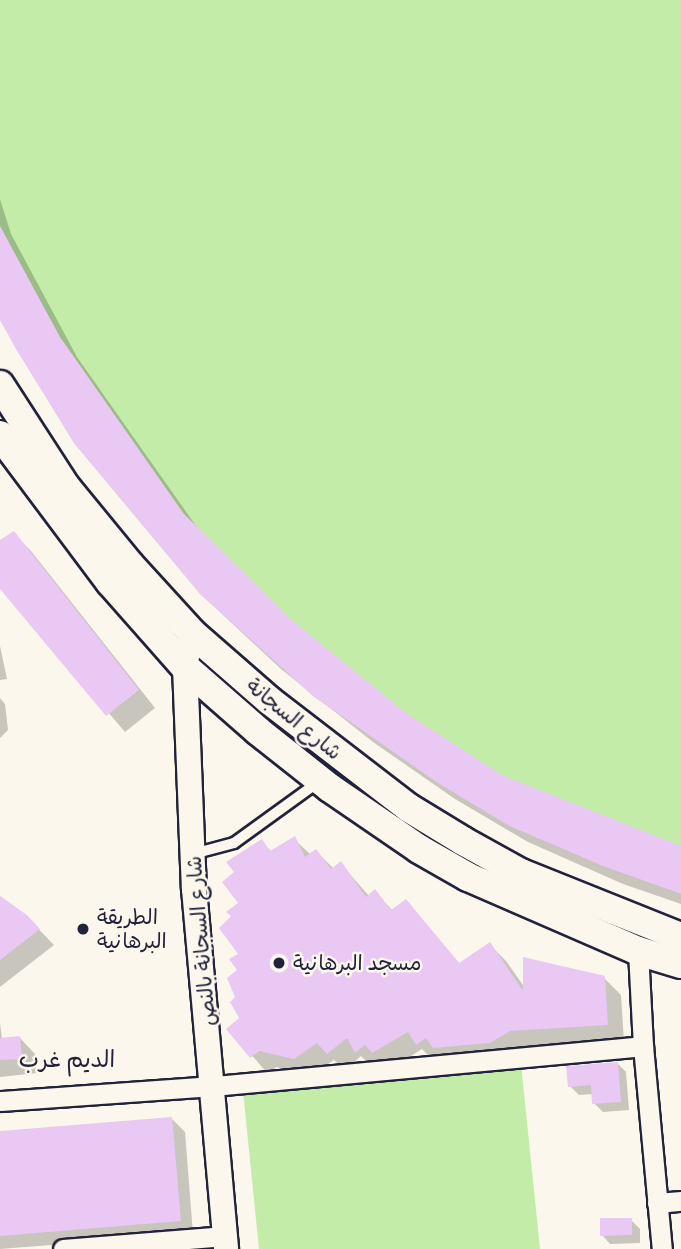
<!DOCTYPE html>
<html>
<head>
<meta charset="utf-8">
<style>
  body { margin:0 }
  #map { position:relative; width:681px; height:1249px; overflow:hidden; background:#fbf7ec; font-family:"Patrick Hand","Playpen Sans Arabic",sans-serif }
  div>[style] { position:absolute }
  .green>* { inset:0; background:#c2eca8 }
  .shadow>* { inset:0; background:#0003 }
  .building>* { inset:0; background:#e9c8f4 }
  .roads { filter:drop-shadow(2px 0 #22223b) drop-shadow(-2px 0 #22223b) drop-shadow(0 2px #22223b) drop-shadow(0 -2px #22223b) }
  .service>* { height:10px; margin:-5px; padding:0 5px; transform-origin:5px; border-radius:5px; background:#fbf7ec }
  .minor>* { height:19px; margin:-9.5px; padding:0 9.5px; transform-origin:9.5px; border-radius:9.5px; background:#fbf7ec }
  .tertiary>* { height:24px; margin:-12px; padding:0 12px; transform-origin:12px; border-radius:12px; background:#fbf7ec }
  .secondary>* { height:28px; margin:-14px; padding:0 14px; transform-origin:14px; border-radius:14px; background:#fbf7ec }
  .dots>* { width:19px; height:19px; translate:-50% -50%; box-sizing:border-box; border:4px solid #fbf7ec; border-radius:50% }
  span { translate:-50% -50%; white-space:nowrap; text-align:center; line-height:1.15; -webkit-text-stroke:5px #fbf7ec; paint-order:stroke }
  .street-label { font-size:21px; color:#22223b }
  .poi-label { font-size:21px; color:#22223b }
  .left { translate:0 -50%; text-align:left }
  .neighbourhood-label { font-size:23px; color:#22223b }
</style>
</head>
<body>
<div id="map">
  <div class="green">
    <i style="clip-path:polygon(0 0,681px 0,681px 894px,605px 867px,509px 826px,436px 782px,313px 696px,201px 595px,74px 443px,0 320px)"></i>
    <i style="clip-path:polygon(521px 1064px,540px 1249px,259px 1249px,243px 1091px)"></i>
  </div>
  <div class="shadow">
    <i style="clip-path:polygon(0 199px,11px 234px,77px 357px,201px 533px,287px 619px,405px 714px,501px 777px,681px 848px,681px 904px,623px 884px,528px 842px,455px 799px,373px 742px,281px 669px,220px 612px,0 314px)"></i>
    <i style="clip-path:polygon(14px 534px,31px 551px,155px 708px,125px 732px,0 586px,0 542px)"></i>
    <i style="clip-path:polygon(0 646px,7px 679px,0 680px)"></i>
    <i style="clip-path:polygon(0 698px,5px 704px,8px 730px,0 738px)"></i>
    <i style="clip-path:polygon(294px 839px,311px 855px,316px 851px,334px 869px,341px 864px,369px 896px,375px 892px,393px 911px,406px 901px,460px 964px,490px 945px,506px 961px,525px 988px,604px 978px,621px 995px,624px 1042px,527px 1047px,507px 1059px,452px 1064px,443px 1055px,434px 1061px,422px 1049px,390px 1069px,373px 1068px,361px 1056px,345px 1070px,334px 1060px,312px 1075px,276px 1067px,268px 1074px,229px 1029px,241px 1019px,237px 998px,241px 954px,234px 916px,261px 841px,272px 852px)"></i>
    <i style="clip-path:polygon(0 896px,26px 916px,54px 945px,0 987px)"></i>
    <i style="clip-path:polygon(0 1022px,2px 1040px,20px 1038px,35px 1054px,37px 1073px,0 1077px)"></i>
    <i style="clip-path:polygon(617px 1063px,626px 1072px,629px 1110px,603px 1112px,594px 1103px,593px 1094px,579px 1095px,570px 1086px)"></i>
    <i style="clip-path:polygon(171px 1118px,185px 1132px,193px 1234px,0 1249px,0 1132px)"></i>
    <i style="clip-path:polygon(631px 1220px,640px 1229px,640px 1243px,610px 1244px,602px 1235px)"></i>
  </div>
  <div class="building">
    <i style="clip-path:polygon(0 226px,60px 337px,184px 514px,289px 618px,406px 713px,502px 775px,681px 846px,681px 894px,605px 867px,509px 826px,436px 782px,313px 696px,201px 595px,74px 443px,16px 349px,0 320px)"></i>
    <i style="clip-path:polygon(14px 531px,139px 690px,106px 716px,0 589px,0 540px)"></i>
    <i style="clip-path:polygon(295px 836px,305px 857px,316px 849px,331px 869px,341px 861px,366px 897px,375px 889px,391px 910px,406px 899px,459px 963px,490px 942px,523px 991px,523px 957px,605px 976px,608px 1025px,510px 1031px,490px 1043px,433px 1048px,426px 1038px,416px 1045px,408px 1032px,372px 1053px,365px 1045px,355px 1053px,347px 1038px,327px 1054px,317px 1043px,294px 1059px,259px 1051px,250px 1058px,226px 1029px,239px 1018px,230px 1002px,235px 997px,227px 978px,237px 970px,229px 959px,238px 954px,219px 928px,231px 916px,226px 912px,238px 903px,222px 882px,234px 872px,226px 862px,262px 839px,270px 851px)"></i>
    <i style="clip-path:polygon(0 896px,27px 915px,40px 929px,0 960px)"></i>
    <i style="clip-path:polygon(20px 1036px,22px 1059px,0 1060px,0 1038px)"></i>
    <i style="clip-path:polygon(618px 1062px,621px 1102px,592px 1104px,591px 1085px,568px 1087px,566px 1066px)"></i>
    <i style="clip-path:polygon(172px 1117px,181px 1221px,0 1236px,0 1131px)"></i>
    <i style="clip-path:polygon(600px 1218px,632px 1218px,632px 1235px,600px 1236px)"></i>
  </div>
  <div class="roads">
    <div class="service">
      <i style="left:193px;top:854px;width:42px;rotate:-15deg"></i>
      <i style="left:234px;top:843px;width:102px;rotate:-35.9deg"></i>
    </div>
    <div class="minor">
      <i style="left:638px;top:951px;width:95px;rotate:87deg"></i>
      <i style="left:643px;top:1046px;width:204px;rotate:84.7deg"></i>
      <i style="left:0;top:1101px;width:215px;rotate:-4deg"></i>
      <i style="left:214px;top:1086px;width:431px;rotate:-5.3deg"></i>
      <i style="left:657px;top:1203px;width:24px;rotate:-5deg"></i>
      <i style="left:63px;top:1249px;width:163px;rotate:-4.6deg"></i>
    </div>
    <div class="tertiary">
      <i style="left:192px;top:633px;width:35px;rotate:102deg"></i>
      <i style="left:185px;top:667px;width:222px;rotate:87.7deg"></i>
      <i style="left:194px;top:889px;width:361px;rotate:84.9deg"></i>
    </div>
    <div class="secondary">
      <i style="left:0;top:385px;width:121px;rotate:57.1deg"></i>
      <i style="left:66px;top:487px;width:101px;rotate:50.6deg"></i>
      <i style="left:130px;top:565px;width:92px;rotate:47.6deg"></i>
      <i style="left:192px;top:633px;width:103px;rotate:41.1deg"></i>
      <i style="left:270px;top:701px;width:175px;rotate:37.6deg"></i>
      <i style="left:409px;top:808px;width:63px;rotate:31.4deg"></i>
      <i style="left:463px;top:841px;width:66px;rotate:28.9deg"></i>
      <i style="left:521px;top:873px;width:172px;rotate:21.8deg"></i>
      <i style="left:0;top:435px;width:184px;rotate:53.2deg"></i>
      <i style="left:110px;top:582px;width:113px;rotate:48.6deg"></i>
      <i style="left:185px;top:667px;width:97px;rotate:41.2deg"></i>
      <i style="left:258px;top:731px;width:92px;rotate:38.4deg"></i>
      <i style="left:330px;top:788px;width:108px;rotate:34.4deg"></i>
      <i style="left:419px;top:849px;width:56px;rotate:29.7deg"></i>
      <i style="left:468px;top:877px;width:185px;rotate:23.5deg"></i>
      <i style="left:638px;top:951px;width:45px;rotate:16.8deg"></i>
    </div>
  </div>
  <div class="dots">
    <i style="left:83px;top:929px;background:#22223b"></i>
    <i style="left:279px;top:963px;background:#22223b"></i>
  </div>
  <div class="street-label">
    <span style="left:294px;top:719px;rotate:39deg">شارع السجانة</span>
    <span style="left:201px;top:941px;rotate:-95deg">شارع السجانة بالنص</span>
  </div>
  <div class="poi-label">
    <span class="left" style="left:97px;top:929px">الطريقة<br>البرهانية</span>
    <span class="left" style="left:293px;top:963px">مسجد البرهانية</span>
  </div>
  <div class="neighbourhood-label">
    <span style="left:67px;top:1059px">الديم غرب</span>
  </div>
</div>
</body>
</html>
